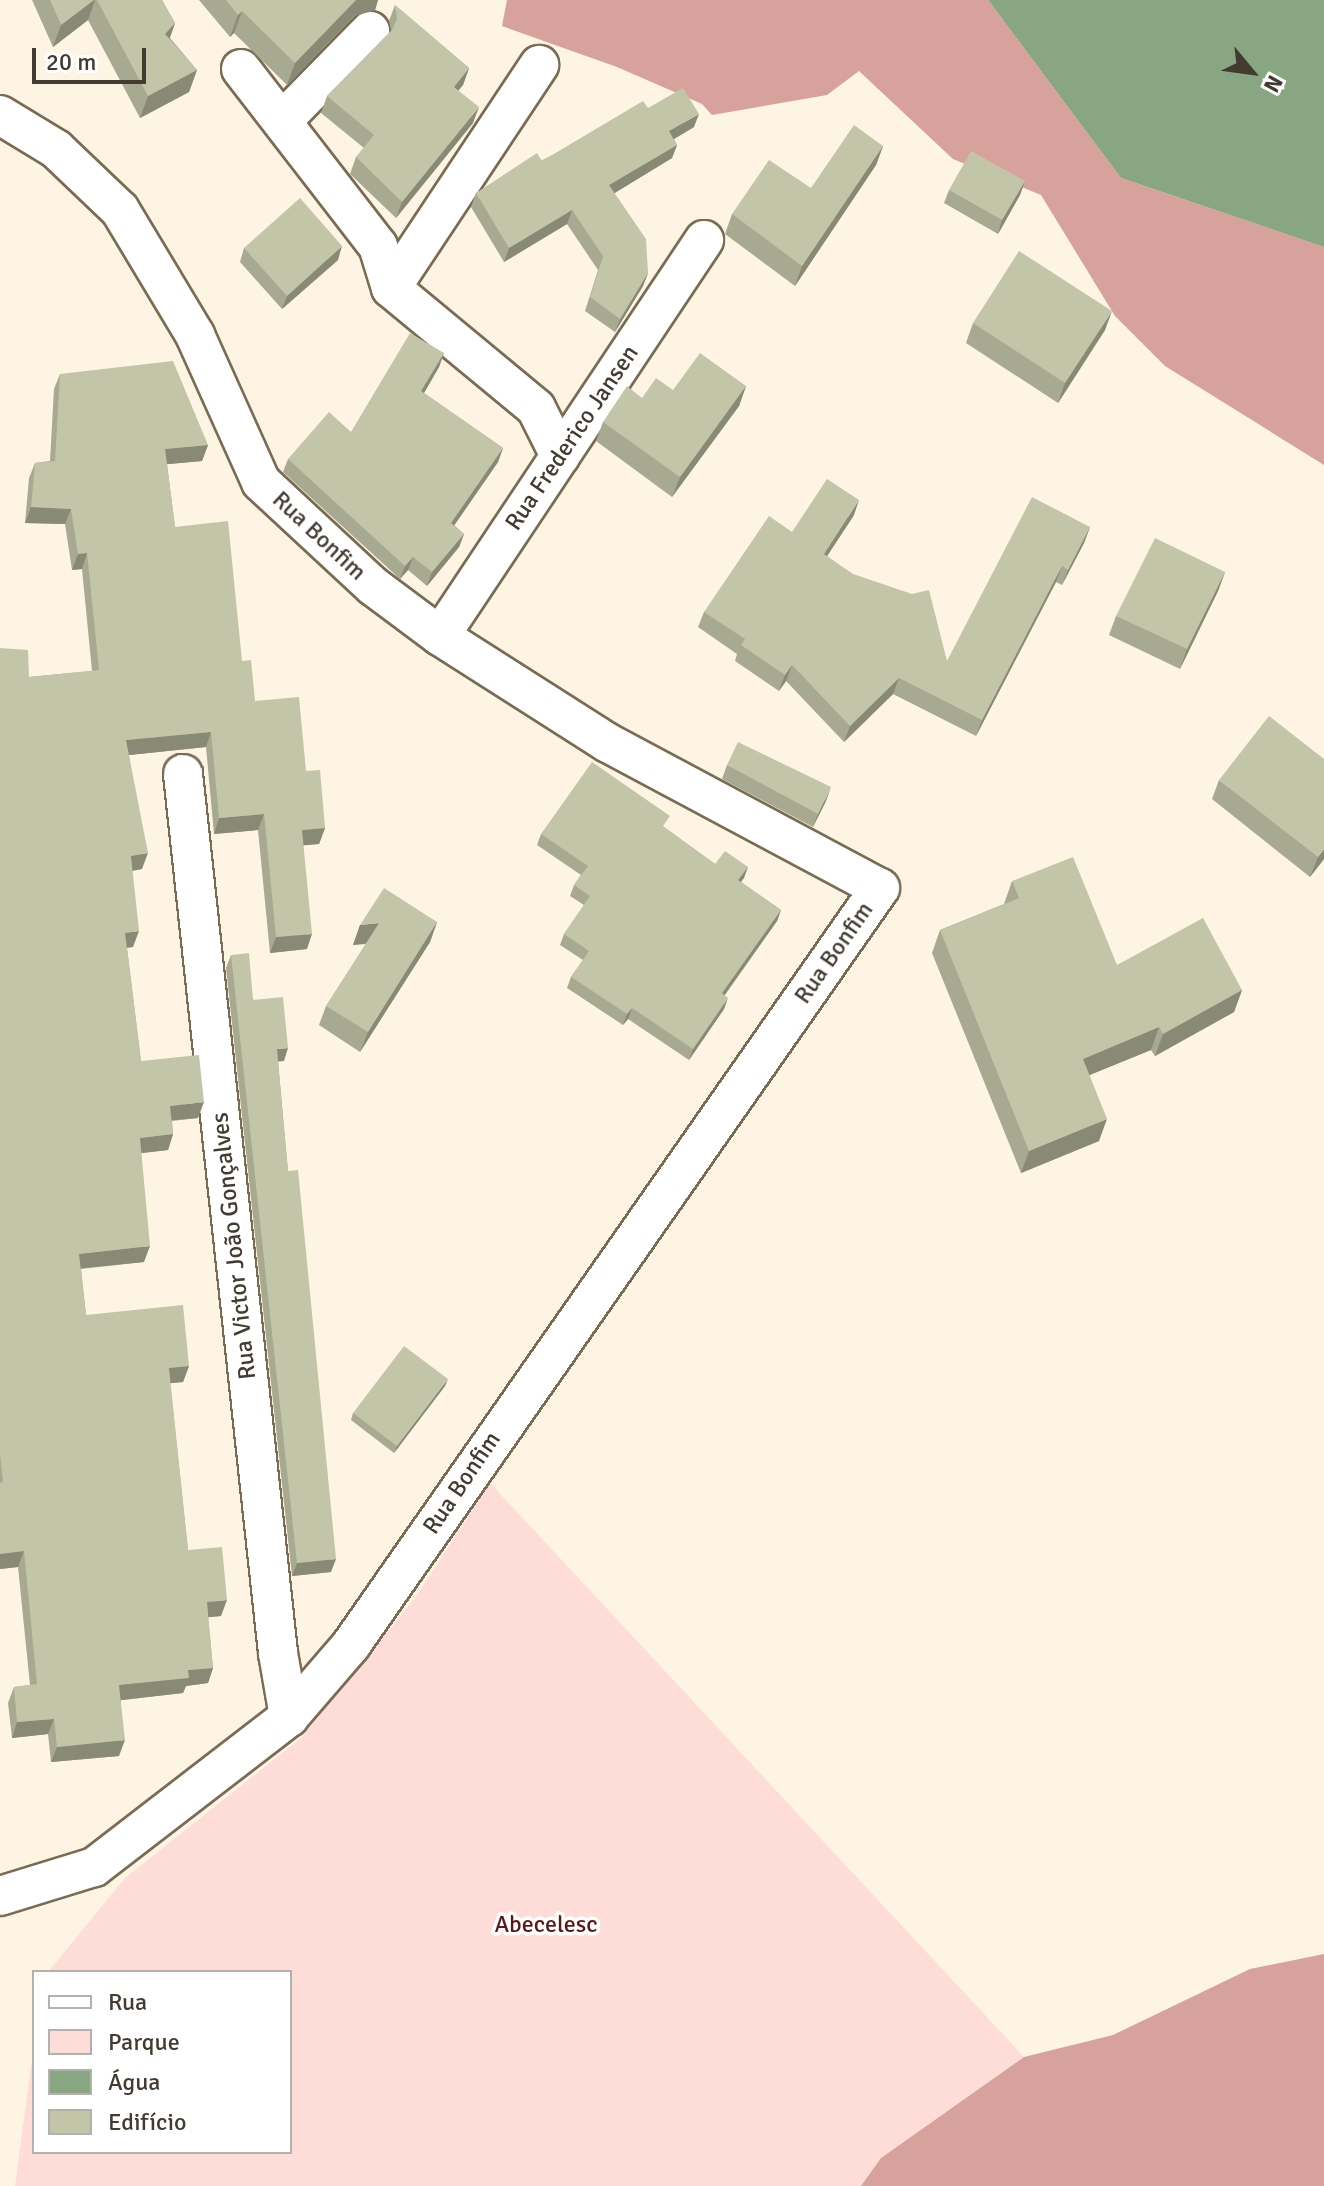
<!DOCTYPE html>
<html>
<head>
<meta charset="utf-8">
<style>
  body { margin:0 }
  #map { position:relative; width:1324px; height:2186px; overflow:hidden; background:#fdf4e3; font-family:Signika,sans-serif }
  div>[style] { position:absolute }
  .green>* { inset:0; background:#feddd9 }
  .forest>* { inset:0; background:#d7a29c }
  .water>* { inset:0; background:#87a681 }
  .roads { filter:drop-shadow(2px 0 #796c53) drop-shadow(-2px 0 #796c53) drop-shadow(0 2px #796c53) drop-shadow(0 -2px #796c53) }
  .street>* { height:38px; margin:-19px; padding:0 19px; transform-origin:19px; border-radius:19px; background:#fff }
  .wall>* { inset:0; background:#a7a990 }
  .shaded-wall>* { inset:0; background:#888a75 }
  .building>* { inset:0; background:#c2c5a7 }
  span { translate:-50% -50%; white-space:nowrap; text-align:center; line-height:1.15; -webkit-text-stroke:7px #fff; paint-order:stroke }
  .street-label { font-size:24px; color:#413b30 }
  .park-label { font-size:24px; color:#581917 }
  .legend { position:absolute; left:32px; top:1970px; width:260px; height:184px; box-sizing:border-box; background:#fff; border:2px solid #b3b1ac; margin:0; padding:10px 14px; list-style:none; font-size:24px; color:#413b30 }
  .legend li { display:flex; align-items:center; gap:16px; height:40px }
  .legend b { width:40px; border:2px solid #b3b1ac }
  .north { position:absolute; left:1212px; top:32px; width:80px; height:80px; -webkit-text-stroke:6px #fff; paint-order:stroke; rotate:119deg; font-size:22px; font-weight:700; line-height:32px; text-align:center; color:#413b30 }
  .north::after { content:''; display:block; margin:auto; width:28px; height:36px; background:#413b30; clip-path:polygon(50% 0,100% 100%,50% 72%,0 100%) }
  .scale { position:absolute; left:32px; top:48px; width:114px; height:36px; box-sizing:border-box; border:4px solid #413b30; border-top:0; padding-left:10px; font-size:24px; line-height:28px; white-space:nowrap; color:#413b30; -webkit-text-stroke:6px #fff; paint-order:stroke }
</style>
</head>
<body>
<div id="map">
  <div class="green">
    <i style="clip-path:polygon(490px 1483px,1024px 2057px,881px 2158px,861px 2186px,15px 2186px,34px 2045px,34px 2152px,290px 2152px,290px 1972px,48px 1972px,125px 1878px,301px 1738px,415px 1598px)"></i>
  </div>
  <div class="forest">
    <i style="clip-path:polygon(507px 0,988px 0,1121px 178px,1324px 247px,1324px 465px,1165px 366px,1115px 316px,1041px 195px,953px 159px,859px 71px,827px 95px,712px 115px,702px 104px,617px 67px,502px 26px)"></i>
    <i style="clip-path:polygon(1324px 1954px,1324px 2186px,861px 2186px,881px 2158px,1024px 2057px,1113px 2035px,1250px 1969px)"></i>
  </div>
  <div class="water">
    <i style="clip-path:polygon(988px 0,1324px 0,1324px 247px,1121px 178px)"></i>
  </div>
  <div class="roads">
    <div class="street">
      <i style="left:241px;top:69px;width:224px;rotate:52.3deg"></i>
      <i style="left:378px;top:246px;width:44px;rotate:72.8deg"></i>
      <i style="left:391px;top:288px;width:188px;rotate:39.6deg"></i>
      <i style="left:536px;top:408px;width:54px;rotate:63.4deg"></i>
      <i style="left:0;top:115px;width:66px;rotate:31.3deg"></i>
      <i style="left:56px;top:149px;width:88px;rotate:43.6deg"></i>
      <i style="left:120px;top:210px;width:146px;rotate:59deg"></i>
      <i style="left:195px;top:335px;width:161px;rotate:65.8deg"></i>
      <i style="left:261px;top:482px;width:153px;rotate:42.9deg"></i>
      <i style="left:373px;top:586px;width:84px;rotate:36.7deg"></i>
      <i style="left:440px;top:636px;width:199px;rotate:32.5deg"></i>
      <i style="left:608px;top:743px;width:308px;rotate:28.1deg"></i>
      <i style="left:880px;top:888px;width:924px;rotate:124.95deg"></i>
      <i style="left:351px;top:1645px;width:95px;rotate:130.7deg"></i>
      <i style="left:289px;top:1717px;width:246px;rotate:142.4deg"></i>
      <i style="left:94px;top:1867px;width:98px;rotate:162.9deg"></i>
      <i style="left:282px;top:121px;width:126px;rotate:-45.6deg"></i>
      <i style="left:391px;top:288px;width:268px;rotate:-56.4deg"></i>
      <i style="left:440px;top:636px;width:476px;rotate:-56.3deg"></i>
      <i style="left:183px;top:774px;width:884px;rotate:83.83deg"></i>
      <i style="left:278px;top:1653px;width:65px;rotate:80.2deg"></i>
    </div>
  </div>
  <div class="wall">
    <i style="clip-path:polygon(32px 0,162px 0,175px 23px,170px 38px,197px 70px,189px 92px,140px 118px,88px 20px,53px 47px)"></i>
    <i style="clip-path:polygon(199px 0,378px 0,375px 10px,354px 16px,287px 85px,234px 33px,230px 37px)"></i>
    <i style="clip-path:polygon(395px 5px,469px 68px,463px 85px,458px 91px,473px 123px,396px 218px,350px 174px,356px 157px,364px 148px,321px 113px,327px 96px,391px 31px,389px 21px)"></i>
    <i style="clip-path:polygon(648px 108px,694px 127px,674px 139px,677px 145px,672px 158px,614px 193px,648px 273px,643px 286px,615px 332px,585px 311px,598px 270px,567px 224px,504px 262px,471px 207px,476px 193px)"></i>
    <i style="clip-path:polygon(883px 146px,876px 165px,795px 286px,725px 234px,732px 214px,811px 188px)"></i>
    <i style="clip-path:polygon(1025px 181px,1020px 195px,998px 234px,944px 203px,949px 190px)"></i>
    <i style="clip-path:polygon(244px 248px,338px 260px,282px 309px,240px 262px)"></i>
    <i style="clip-path:polygon(973px 323px,1105px 330px,1058px 403px,966px 343px)"></i>
    <i style="clip-path:polygon(444px 353px,439px 367px,424px 393px,503px 448px,498px 462px,454px 525px,464px 534px,459px 547px,427px 586px,408px 570px,400px 579px,283px 472px,288px 459px,351px 432px)"></i>
    <i style="clip-path:polygon(60px 374px,208px 445px,202px 461px,167px 464px,175px 527px,242px 661px,255px 701px,306px 771px,325px 828px,319px 844px,303px 845px,307px 949px,270px 953px,258px 830px,214px 834px,206px 747px,129px 755px,142px 869px,132px 871px,133px 947px,127px 948px,141px 1061px,198px 1118px,172px 1121px,173px 1134px,168px 1150px,141px 1153px,144px 1262px,81px 1269px,86px 1315px,189px 1366px,183px 1382px,170px 1383px,188px 1550px,221px 1616px,208px 1617px,213px 1668px,208px 1683px,186px 1686px,183px 1693px,121px 1700px,119px 1756px,51px 1762px,48px 1734px,12px 1738px,8px 1703px,14px 1687px,30px 1685px,18px 1567px,0 1569px,0 648px,29px 677px,92px 671px,82px 569px,72px 570px,65px 524px,25px 523px,29px 478px,35px 463px,50px 461px,54px 389px)"></i>
    <i style="clip-path:polygon(746px 386px,739px 406px,672px 497px,596px 441px,603px 422px,642px 398px,673px 390px)"></i>
    <i style="clip-path:polygon(854px 515px,827px 556px,947px 661px,1090px 527px,1084px 543px,1062px 585px,1056px 582px,976px 736px,893px 694px,844px 742px,786px 681px,779px 691px,735px 661px,737px 654px,698px 627px,704px 612px,792px 532px)"></i>
    <i style="clip-path:polygon(1225px 572px,1218px 591px,1180px 669px,1109px 635px,1116px 616px)"></i>
    <i style="clip-path:polygon(727px 765px,826px 801px,813px 827px,722px 779px)"></i>
    <i style="clip-path:polygon(1219px 780px,1324px 859px,1310px 877px,1212px 799px)"></i>
    <i style="clip-path:polygon(665px 828px,715px 864px,748px 867px,741px 882px,781px 910px,777px 921px,725px 995px,724px 1009px,689px 1060px,628px 1019px,623px 1025px,567px 988px,571px 977px,583px 960px,560px 945px,564px 934px,584px 905px,570px 896px,574px 885px,581px 875px,537px 845px,541px 834px)"></i>
    <i style="clip-path:polygon(1012px 881px,1117px 965px,1242px 990px,1234px 1012px,1155px 1056px,1151px 1050px,1089px 1075px,1099px 1141px,1021px 1173px,932px 953px,940px 930px,1004px 904px)"></i>
    <i style="clip-path:polygon(437px 922px,430px 942px,360px 1052px,319px 1025px,326px 1006px,366px 944px,353px 945px,360px 925px)"></i>
    <i style="clip-path:polygon(231px 955px,284px 1061px,278px 1061px,288px 1171px,331px 1572px,292px 1576px,226px 968px)"></i>
    <i style="clip-path:polygon(445px 1386px,394px 1453px,351px 1420px,353px 1413px)"></i>
  </div>
  <div class="shaded-wall">
    <i style="clip-path:polygon(94px 0,95px 0,88px 20px,53px 47px,61px 25px)"></i>
    <i style="clip-path:polygon(356px 0,378px 0,375px 10px,354px 16px,287px 85px,295px 63px)"></i>
    <i style="clip-path:polygon(242px 11px,234px 33px,230px 37px,238px 15px)"></i>
    <i style="clip-path:polygon(175px 23px,167px 45px,165px 34px)"></i>
    <i style="clip-path:polygon(469px 68px,463px 85px,448px 103px,454px 87px)"></i>
    <i style="clip-path:polygon(197px 70px,189px 92px,140px 118px,148px 96px)"></i>
    <i style="clip-path:polygon(479px 107px,473px 123px,396px 218px,402px 202px)"></i>
    <i style="clip-path:polygon(699px 114px,694px 127px,664px 145px,669px 131px)"></i>
    <i style="clip-path:polygon(677px 145px,672px 158px,605px 199px,609px 185px)"></i>
    <i style="clip-path:polygon(883px 146px,876px 165px,795px 286px,802px 266px)"></i>
    <i style="clip-path:polygon(1025px 181px,1020px 195px,998px 234px,1002px 220px)"></i>
    <i style="clip-path:polygon(572px 210px,567px 224px,504px 262px,509px 248px)"></i>
    <i style="clip-path:polygon(342px 246px,338px 260px,282px 309px,287px 296px)"></i>
    <i style="clip-path:polygon(648px 273px,643px 286px,615px 332px,620px 319px)"></i>
    <i style="clip-path:polygon(1112px 311px,1105px 330px,1058px 403px,1065px 383px)"></i>
    <i style="clip-path:polygon(444px 353px,439px 367px,417px 405px,421px 391px)"></i>
    <i style="clip-path:polygon(746px 386px,739px 406px,672px 497px,680px 477px)"></i>
    <i style="clip-path:polygon(208px 445px,202px 461px,159px 465px,165px 449px)"></i>
    <i style="clip-path:polygon(503px 448px,498px 462px,447px 536px,451px 523px)"></i>
    <i style="clip-path:polygon(859px 500px,854px 515px,818px 570px,824px 554px)"></i>
    <i style="clip-path:polygon(31px 507px,71px 509px,65px 524px,25px 523px)"></i>
    <i style="clip-path:polygon(1090px 527px,1084px 543px,1062px 585px,1068px 570px)"></i>
    <i style="clip-path:polygon(464px 534px,459px 547px,427px 586px,432px 572px)"></i>
    <i style="clip-path:polygon(87px 553px,82px 569px,72px 570px,78px 554px)"></i>
    <i style="clip-path:polygon(413px 557px,408px 570px,400px 579px,405px 566px)"></i>
    <i style="clip-path:polygon(1062px 566px,1056px 582px,976px 736px,982px 720px)"></i>
    <i style="clip-path:polygon(1225px 572px,1218px 591px,1180px 669px,1187px 649px)"></i>
    <i style="clip-path:polygon(792px 665px,786px 681px,779px 691px,785px 675px)"></i>
    <i style="clip-path:polygon(899px 678px,893px 694px,844px 742px,850px 726px)"></i>
    <i style="clip-path:polygon(211px 732px,206px 747px,120px 756px,126px 740px)"></i>
    <i style="clip-path:polygon(831px 787px,826px 801px,813px 827px,818px 814px)"></i>
    <i style="clip-path:polygon(264px 814px,258px 830px,214px 834px,219px 818px)"></i>
    <i style="clip-path:polygon(325px 828px,319px 844px,296px 846px,302px 830px)"></i>
    <i style="clip-path:polygon(1324px 849px,1324px 859px,1310px 877px,1318px 857px)"></i>
    <i style="clip-path:polygon(148px 853px,142px 869px,125px 872px,131px 856px)"></i>
    <i style="clip-path:polygon(748px 867px,744px 878px,734px 891px,738px 880px)"></i>
    <i style="clip-path:polygon(781px 910px,777px 921px,718px 1004px,722px 993px)"></i>
    <i style="clip-path:polygon(437px 922px,430px 942px,360px 1052px,368px 1032px)"></i>
    <i style="clip-path:polygon(379px 923px,371px 943px,353px 945px,360px 925px)"></i>
    <i style="clip-path:polygon(139px 931px,133px 947px,120px 948px,125px 933px)"></i>
    <i style="clip-path:polygon(312px 934px,307px 949px,270px 953px,276px 937px)"></i>
    <i style="clip-path:polygon(1242px 990px,1234px 1012px,1155px 1056px,1163px 1034px)"></i>
    <i style="clip-path:polygon(728px 998px,724px 1009px,689px 1060px,693px 1049px)"></i>
    <i style="clip-path:polygon(632px 1008px,628px 1019px,623px 1025px,627px 1014px)"></i>
    <i style="clip-path:polygon(1159px 1027px,1151px 1050px,1075px 1081px,1083px 1059px)"></i>
    <i style="clip-path:polygon(288px 1048px,284px 1061px,273px 1062px,277px 1049px)"></i>
    <i style="clip-path:polygon(204px 1102px,198px 1118px,164px 1121px,170px 1106px)"></i>
    <i style="clip-path:polygon(1107px 1119px,1099px 1141px,1021px 1173px,1029px 1151px)"></i>
    <i style="clip-path:polygon(173px 1134px,168px 1150px,134px 1154px,140px 1138px)"></i>
    <i style="clip-path:polygon(150px 1246px,144px 1262px,74px 1269px,79px 1254px)"></i>
    <i style="clip-path:polygon(189px 1366px,183px 1382px,163px 1384px,169px 1368px)"></i>
    <i style="clip-path:polygon(448px 1379px,445px 1386px,394px 1453px,397px 1446px)"></i>
    <i style="clip-path:polygon(24px 1551px,18px 1567px,0 1569px,0 1554px)"></i>
    <i style="clip-path:polygon(336px 1559px,331px 1572px,292px 1576px,297px 1563px)"></i>
    <i style="clip-path:polygon(227px 1600px,221px 1616px,201px 1618px,207px 1602px)"></i>
    <i style="clip-path:polygon(213px 1668px,208px 1683px,186px 1686px,183px 1693px,114px 1701px,119px 1685px,188px 1670px)"></i>
    <i style="clip-path:polygon(54px 1719px,48px 1734px,12px 1738px,17px 1722px)"></i>
    <i style="clip-path:polygon(125px 1740px,119px 1756px,51px 1762px,57px 1747px)"></i>
  </div>
  <div class="building">
    <i style="clip-path:polygon(50px 0,94px 0,61px 25px)"></i>
    <i style="clip-path:polygon(97px 0,162px 0,175px 23px,165px 34px,197px 70px,148px 96px)"></i>
    <i style="clip-path:polygon(226px 0,356px 0,295px 63px,242px 11px,238px 15px)"></i>
    <i style="clip-path:polygon(395px 5px,469px 68px,454px 87px,479px 107px,402px 202px,356px 157px,374px 135px,327px 96px,392px 30px,397px 19px)"></i>
    <i style="clip-path:polygon(683px 88px,699px 114px,669px 131px,677px 145px,609px 185px,646px 239px,648px 273px,620px 319px,590px 297px,603px 256px,572px 210px,509px 248px,476px 193px,537px 153px,542px 161px,643px 101px,648px 108px)"></i>
    <i style="clip-path:polygon(854px 125px,883px 146px,802px 266px,732px 214px,769px 160px,811px 188px)"></i>
    <i style="clip-path:polygon(971px 151px,1025px 181px,1002px 220px,949px 190px)"></i>
    <i style="clip-path:polygon(300px 198px,342px 246px,287px 296px,244px 248px)"></i>
    <i style="clip-path:polygon(1019px 251px,1112px 311px,1065px 383px,973px 323px)"></i>
    <i style="clip-path:polygon(410px 333px,444px 353px,421px 391px,503px 448px,451px 523px,464px 534px,432px 572px,413px 557px,405px 566px,288px 459px,329px 412px,351px 432px)"></i>
    <i style="clip-path:polygon(700px 353px,746px 386px,680px 477px,603px 422px,627px 386px,642px 398px,656px 378px,673px 390px)"></i>
    <i style="clip-path:polygon(173px 361px,208px 445px,165px 449px,175px 527px,228px 521px,242px 661px,251px 660px,255px 701px,299px 697px,306px 771px,320px 770px,325px 828px,302px 830px,312px 934px,276px 937px,264px 814px,219px 818px,211px 732px,126px 740px,148px 853px,131px 856px,139px 931px,125px 933px,141px 1061px,199px 1055px,204px 1102px,170px 1106px,173px 1134px,140px 1138px,150px 1246px,79px 1254px,86px 1315px,183px 1305px,189px 1366px,169px 1368px,188px 1550px,222px 1547px,227px 1600px,207px 1602px,213px 1668px,188px 1670px,189px 1678px,119px 1685px,125px 1740px,57px 1747px,54px 1719px,17px 1722px,14px 1687px,37px 1684px,24px 1551px,0 1554px,0 1483px,3px 1482px,0 1453px,0 648px,28px 650px,29px 677px,99px 670px,87px 553px,78px 554px,71px 509px,31px 507px,35px 463px,55px 461px,60px 374px)"></i>
    <i style="clip-path:polygon(827px 479px,859px 500px,824px 554px,853px 574px,912px 594px,929px 590px,947px 661px,1032px 497px,1090px 527px,1068px 570px,1062px 566px,982px 720px,899px 678px,850px 726px,792px 665px,785px 675px,741px 645px,745px 639px,704px 612px,769px 516px,792px 532px)"></i>
    <i style="clip-path:polygon(1155px 538px,1225px 572px,1187px 649px,1116px 616px)"></i>
    <i style="clip-path:polygon(1269px 716px,1324px 759px,1324px 849px,1318px 857px,1219px 780px)"></i>
    <i style="clip-path:polygon(738px 742px,831px 787px,818px 814px,727px 765px)"></i>
    <i style="clip-path:polygon(592px 762px,670px 816px,663px 826px,715px 864px,725px 851px,748px 867px,738px 880px,781px 910px,722px 993px,728px 998px,693px 1049px,632px 1008px,627px 1014px,571px 977px,589px 951px,564px 934px,590px 896px,574px 885px,588px 866px,541px 834px)"></i>
    <i style="clip-path:polygon(1073px 857px,1117px 965px,1203px 918px,1242px 990px,1163px 1034px,1159px 1027px,1083px 1059px,1107px 1119px,1029px 1151px,940px 930px,1019px 898px,1012px 881px)"></i>
    <i style="clip-path:polygon(384px 888px,437px 922px,368px 1032px,326px 1006px,379px 923px,360px 925px)"></i>
    <i style="clip-path:polygon(249px 953px,253px 1000px,283px 997px,288px 1048px,277px 1049px,282px 1108px,288px 1171px,298px 1170px,336px 1559px,297px 1563px,231px 955px)"></i>
    <i style="clip-path:polygon(404px 1346px,448px 1379px,397px 1446px,353px 1413px)"></i>
  </div>
  <div class="street-label">
    <span style="left:572px;top:438px;rotate:-56deg">Rua Frederico Jansen</span>
    <span style="left:319px;top:536px;rotate:43deg">Rua Bonfim</span>
    <span style="left:834px;top:953px;rotate:-55deg">Rua Bonfim</span>
    <span style="left:234px;top:1246px;rotate:-96deg">Rua Victor João Gonçalves</span>
    <span style="left:462px;top:1483px;rotate:-56deg">Rua Bonfim</span>
  </div>
  <div class="park-label">
    <span style="left:546px;top:1925px">Abecelesc</span>
  </div>
  <ul class="legend">
  <li><b style="height:10px;background:#fff"></b>Rua</li>
  <li><b style="height:22px;background:#feddd9"></b>Parque</li>
  <li><b style="height:22px;background:#87a681"></b>Água</li>
  <li><b style="height:22px;background:#c2c5a7"></b>Edifício</li>
  </ul>
  <div class="north">N</div>
  <div class="scale">20 m</div>
</div>
</body>
</html>
